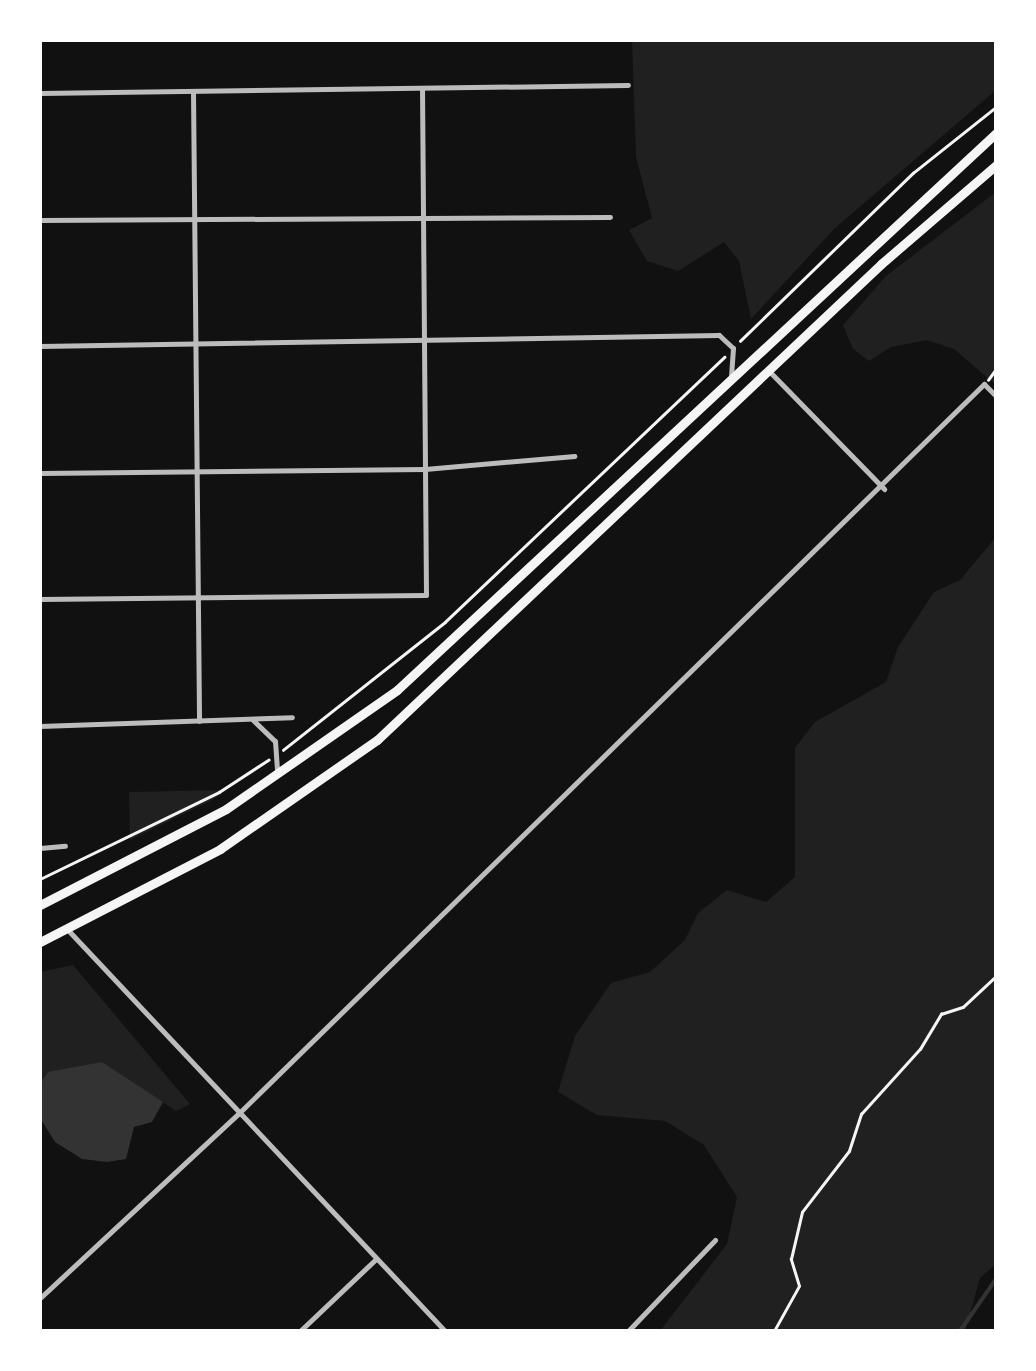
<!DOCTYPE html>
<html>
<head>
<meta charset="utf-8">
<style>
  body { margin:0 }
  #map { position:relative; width:1036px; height:1371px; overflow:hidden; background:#111; font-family:Helvetica,sans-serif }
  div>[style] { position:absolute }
  .green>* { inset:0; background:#202020 }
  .water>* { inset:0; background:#333 }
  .stream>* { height:4px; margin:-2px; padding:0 2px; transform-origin:2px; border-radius:2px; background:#333 }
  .path>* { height:2.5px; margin:-1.25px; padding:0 1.25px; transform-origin:1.25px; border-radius:1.25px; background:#f5f5f5 }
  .minor>* { height:5px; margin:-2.5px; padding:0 2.5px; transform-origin:2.5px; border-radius:2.5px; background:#bcbcbc }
  .trunk>* { height:9px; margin:-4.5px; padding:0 4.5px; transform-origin:4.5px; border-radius:4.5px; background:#f5f5f5 }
  span { translate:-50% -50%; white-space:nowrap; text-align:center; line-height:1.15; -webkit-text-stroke:9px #fff; paint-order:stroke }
  .frame { position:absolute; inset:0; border:42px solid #fff; pointer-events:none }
</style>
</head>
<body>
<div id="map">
  <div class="green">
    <i style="clip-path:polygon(632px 40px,996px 40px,996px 90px,835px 228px,751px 319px,739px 261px,724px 242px,678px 271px,647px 261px,629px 230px,652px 218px,636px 157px)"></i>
    <i style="clip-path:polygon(996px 192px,996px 385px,954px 349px,927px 340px,891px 347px,869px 361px,853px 349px,843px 325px,886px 276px)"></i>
    <i style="clip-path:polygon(996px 537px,996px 1264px,980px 1278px,965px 1331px,660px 1331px,727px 1244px,737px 1197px,704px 1145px,665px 1121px,597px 1115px,558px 1092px,575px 1036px,611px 983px,650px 972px,685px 940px,698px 913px,727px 890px,766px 902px,795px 877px,795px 748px,815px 722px,886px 682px,898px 647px,934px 592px,960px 580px)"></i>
    <i style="clip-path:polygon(225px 790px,214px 799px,130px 840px,129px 792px)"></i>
    <i style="clip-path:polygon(73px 965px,190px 1104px,176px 1111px,102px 1062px,40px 1084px,40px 972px)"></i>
  </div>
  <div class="water">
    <i style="clip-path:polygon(102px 1062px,163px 1102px,152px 1122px,134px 1127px,126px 1159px,107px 1162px,82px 1159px,55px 1142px,40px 1118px,40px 1084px,48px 1072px)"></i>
  </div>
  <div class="stream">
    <i style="left:960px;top:1331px;width:63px;rotate:-55.3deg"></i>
  </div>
  <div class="path">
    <i style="left:740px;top:341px;width:241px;rotate:-44.2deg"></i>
    <i style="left:913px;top:173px;width:106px;rotate:-38.5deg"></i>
    <i style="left:988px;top:380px;width:14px;rotate:-54deg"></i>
    <i style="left:283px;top:750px;width:206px;rotate:-38.3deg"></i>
    <i style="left:445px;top:622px;width:385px;rotate:-43.5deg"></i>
    <i style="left:40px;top:879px;width:199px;rotate:-25.9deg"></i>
    <i style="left:219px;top:792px;width:59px;rotate:-33.1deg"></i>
    <i style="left:774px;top:1331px;width:51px;rotate:-60.9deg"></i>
    <i style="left:799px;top:1286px;width:28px;rotate:-107deg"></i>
    <i style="left:791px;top:1259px;width:48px;rotate:-76.8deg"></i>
    <i style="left:802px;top:1212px;width:77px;rotate:-52.4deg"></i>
    <i style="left:849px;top:1151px;width:39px;rotate:-72deg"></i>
    <i style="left:861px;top:1114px;width:88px;rotate:-47.8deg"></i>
    <i style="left:920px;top:1049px;width:41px;rotate:-59deg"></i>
    <i style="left:941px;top:1014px;width:23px;rotate:-18deg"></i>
    <i style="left:963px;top:1007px;width:45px;rotate:-43.2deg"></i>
  </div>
  <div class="minor">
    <i style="left:193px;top:91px;width:630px;rotate:89.45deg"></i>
    <i style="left:40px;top:93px;width:588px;rotate:-0.78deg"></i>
    <i style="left:40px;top:220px;width:570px;rotate:-0.3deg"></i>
    <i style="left:40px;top:346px;width:679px;rotate:-0.93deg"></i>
    <i style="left:719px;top:335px;width:19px;rotate:43deg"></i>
    <i style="left:733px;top:348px;width:27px;rotate:94deg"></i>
    <i style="left:769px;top:371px;width:165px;rotate:45.7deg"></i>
    <i style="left:40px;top:473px;width:385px;rotate:-0.6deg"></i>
    <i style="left:425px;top:469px;width:150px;rotate:-5deg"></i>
    <i style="left:40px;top:599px;width:386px;rotate:-0.6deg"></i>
    <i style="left:426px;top:595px;width:506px;rotate:-90.45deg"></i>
    <i style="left:253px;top:720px;width:30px;rotate:44deg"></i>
    <i style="left:275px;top:741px;width:31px;rotate:86deg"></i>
    <i style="left:40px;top:726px;width:252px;rotate:-2deg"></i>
    <i style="left:40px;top:848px;width:25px;rotate:-5deg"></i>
    <i style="left:67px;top:929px;width:552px;rotate:46.76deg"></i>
    <i style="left:40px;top:1298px;width:270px;rotate:-42.9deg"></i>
    <i style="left:238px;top:1114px;width:1044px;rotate:-44.38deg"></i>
    <i style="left:984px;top:384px;width:17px;rotate:45deg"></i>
    <i style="left:300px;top:1331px;width:105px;rotate:-43.5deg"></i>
    <i style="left:628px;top:1331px;width:126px;rotate:-46.3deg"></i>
  </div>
  <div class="trunk">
    <i style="left:40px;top:905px;width:209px;rotate:-27.3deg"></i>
    <i style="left:226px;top:809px;width:208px;rotate:-34.8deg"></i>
    <i style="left:397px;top:690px;width:818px;rotate:-42.92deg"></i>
    <i style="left:40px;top:942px;width:203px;rotate:-27.3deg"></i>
    <i style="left:220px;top:849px;width:191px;rotate:-34.8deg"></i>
    <i style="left:377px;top:740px;width:693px;rotate:-43.36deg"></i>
    <i style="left:881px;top:264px;width:152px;rotate:-40.7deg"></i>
  </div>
  <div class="frame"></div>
</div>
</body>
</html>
